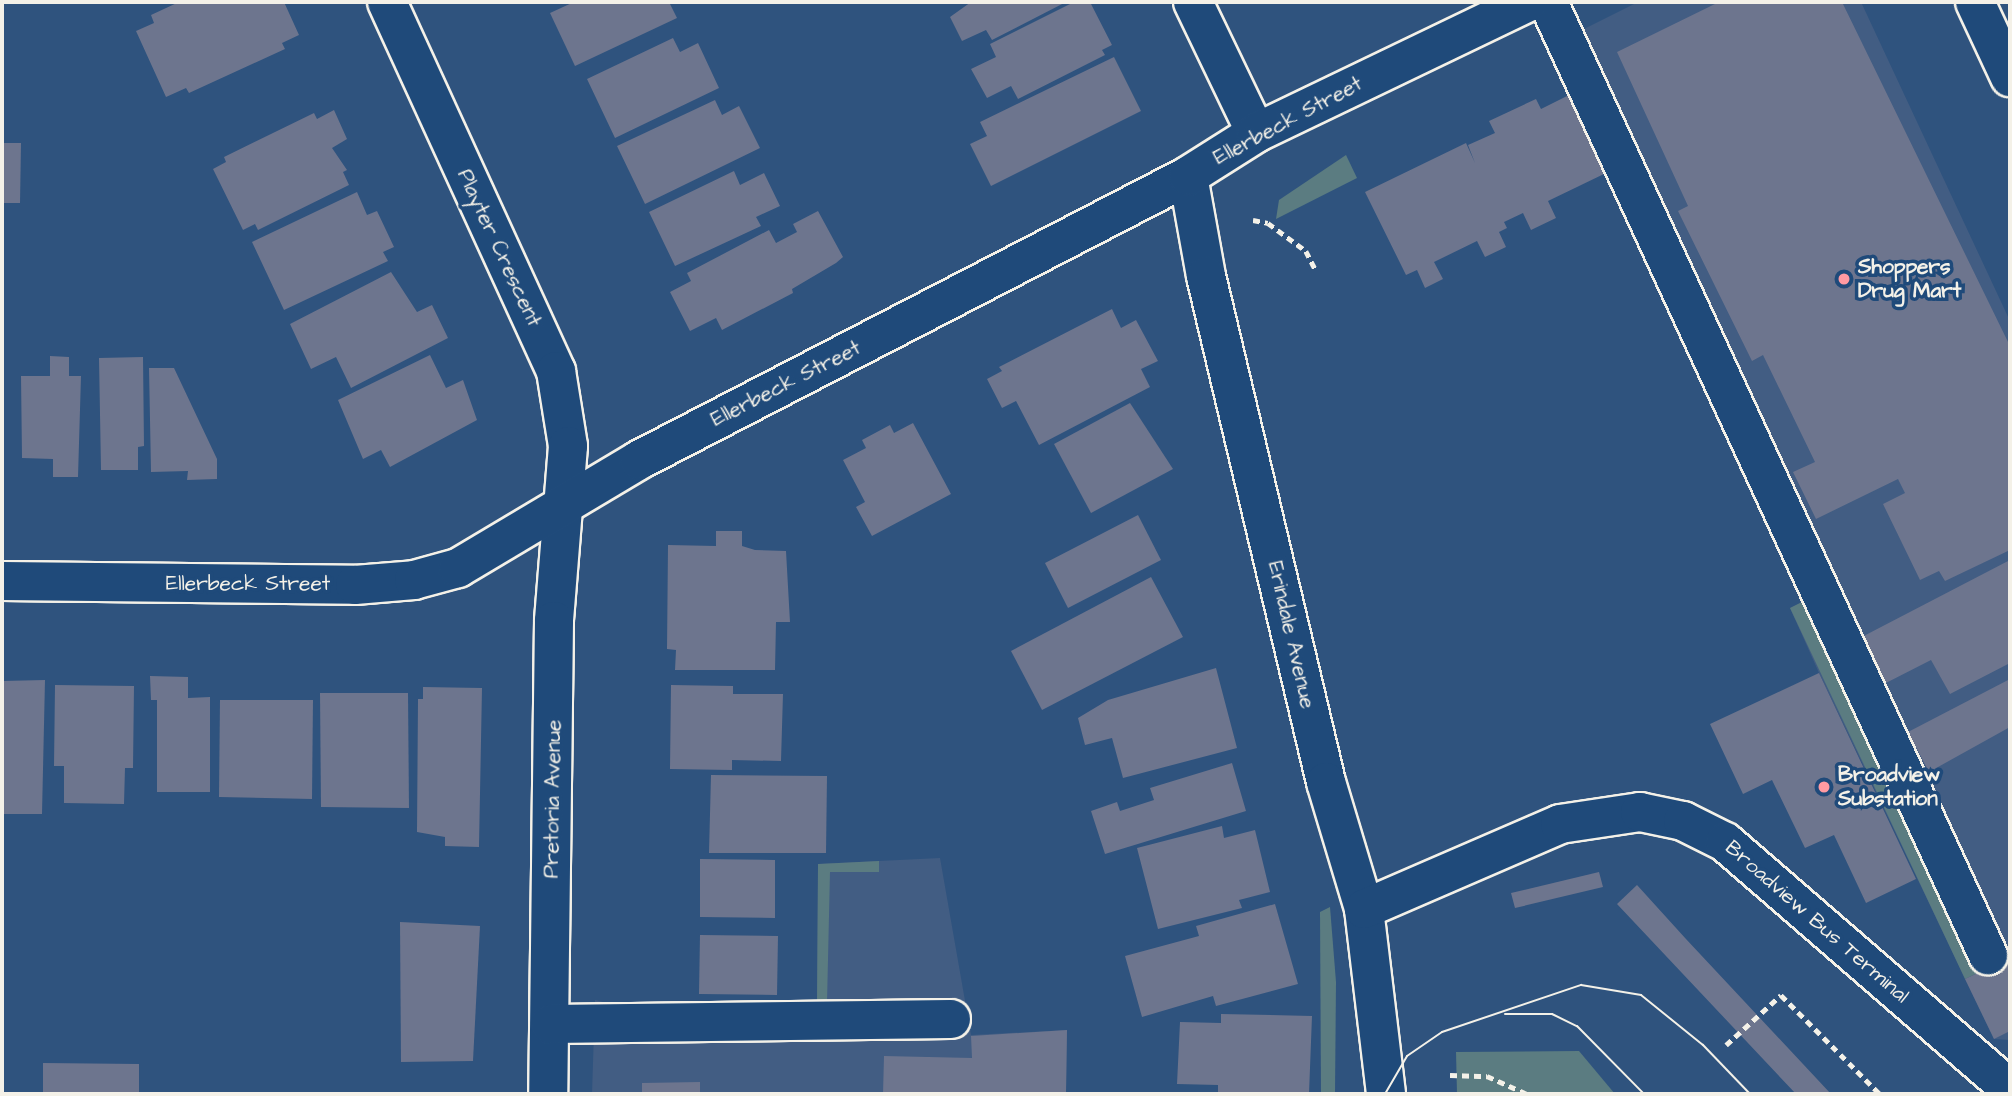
<!DOCTYPE html>
<html>
<head>
<meta charset="utf-8">
<style>
  body { margin:0 }
  #map { position:relative; width:2012px; height:1096px; overflow:hidden; background:#2f537e; font-family:"Architects Daughter",sans-serif }
  div>[style] { position:absolute }
  .built>* { inset:0; background:#425d83 }
  .green>* { inset:0; background:#5b7c81 }
  .building>* { inset:0; background:#6d758e }
  .path>* { height:4.5px; margin-top:-2.25px; transform-origin:0; background:repeating-linear-gradient(90deg,#f4f1e8 0 7px,transparent 0 12px) }
  .roads { filter:drop-shadow(2px 0 #f4f1e8) drop-shadow(-2px 0 #f4f1e8) drop-shadow(0 2px #f4f1e8) drop-shadow(0 -2px #f4f1e8) }
  .minor>* { height:38px; margin:-19px; padding:0 19px; transform-origin:19px; border-radius:19px; background:#1f4a7a }
  .major>* { height:38px; margin:-19px; padding:0 19px; transform-origin:19px; border-radius:19px; background:#1f4a7a }
  .tram>* { height:2px; margin:-1px; padding:0 1px; transform-origin:1px; border-radius:1px; background:#f4f1e8 }
  .dots>* { width:19px; height:19px; translate:-50% -50%; box-sizing:border-box; border:4px solid #1f4a7a; border-radius:50% }
  span { translate:-50% -50%; white-space:nowrap; text-align:center; line-height:1.15; -webkit-text-stroke:7px #1f4a7a; paint-order:stroke }
  .street-label { font-size:21px; color:#f4f1e8 }
  .poi-label { font-size:21px; color:#f4f1e8; font-weight:700 }
  .left { translate:0 -50%; text-align:left }
  .frame { position:absolute; inset:0; border:4px solid #f4f1e8; pointer-events:none }
</style>
</head>
<body>
<div id="map">
  <div class="built">
    <i style="clip-path:polygon(1638px 2px,1861px 2px,2010px 321px,2010px 1040px,1994px 1039px,1819px 673px,1790px 608px,1804px 601px,1552px 45px)"></i>
    <i style="clip-path:polygon(940px 858px,971px 1035px,1067px 1030px,1066px 1094px,592px 1094px,595px 1000px,631px 1009px,817px 1010px,818px 864px)"></i>
  </div>
  <div class="green">
    <i style="clip-path:polygon(1346px 155px,1357px 178px,1276px 219px,1279px 200px)"></i>
    <i style="clip-path:polygon(1804px 601px,1984px 970px,1965px 979px,1790px 608px)"></i>
    <i style="clip-path:polygon(879px 861px,879px 872px,830px 872px,827px 1003px,817px 1003px,818px 864px)"></i>
    <i style="clip-path:polygon(1330px 907px,1336px 982px,1335px 1094px,1321px 1094px,1320px 912px)"></i>
    <i style="clip-path:polygon(1579px 1051px,1615px 1094px,1457px 1094px,1456px 1052px)"></i>
  </div>
  <div class="building">
    <i style="clip-path:polygon(179px 2px,284px 2px,299px 35px,282px 43px,285px 49px,189px 93px,186px 88px,166px 97px,136px 31px,154px 23px,151px 15px)"></i>
    <i style="clip-path:polygon(574px 2px,669px 2px,677px 18px,575px 66px,550px 13px)"></i>
    <i style="clip-path:polygon(971px 2px,1066px 2px,992px 40px,986px 30px,962px 41px,950px 17px)"></i>
    <i style="clip-path:polygon(1074px 2px,1090px 2px,1112px 45px,1102px 50px,1105px 55px,1018px 99px,1011px 86px,987px 98px,971px 69px,996px 57px,990px 44px)"></i>
    <i style="clip-path:polygon(1719px 2px,1842px 2px,2010px 346px,2010px 550px,1945px 581px,1939px 571px,1920px 580px,1883px 504px,1905px 493px,1898px 479px,1816px 519px,1793px 472px,1815px 462px,1763px 355px,1752px 361px,1678px 211px,1688px 206px,1617px 52px)"></i>
    <i style="clip-path:polygon(673px 38px,680px 52px,698px 43px,719px 88px,615px 138px,587px 79px)"></i>
    <i style="clip-path:polygon(1114px 57px,1141px 111px,991px 186px,970px 144px,987px 136px,980px 122px)"></i>
    <i style="clip-path:polygon(1569px 95px,1606px 173px,1548px 201px,1556px 218px,1531px 230px,1523px 213px,1504px 222px,1507px 228px,1499px 232px,1506px 247px,1485px 257px,1477px 241px,1434px 262px,1443px 279px,1425px 288px,1417px 270px,1406px 275px,1365px 192px,1466px 143px,1475px 163px,1468px 145px,1495px 133px,1489px 121px,1536px 99px,1541px 109px)"></i>
    <i style="clip-path:polygon(715px 100px,722px 115px,739px 106px,760px 148px,645px 204px,617px 146px)"></i>
    <i style="clip-path:polygon(334px 110px,347px 139px,332px 148px,347px 170px,343px 172px,349px 185px,258px 230px,255px 224px,243px 230px,213px 169px,226px 162px,224px 157px,314px 113px,317px 119px)"></i>
    <i style="clip-path:polygon(2px 143px,21px 143px,20px 203px,2px 203px)"></i>
    <i style="clip-path:polygon(734px 171px,740px 185px,764px 173px,780px 206px,756px 217px,761px 226px,675px 266px,649px 212px)"></i>
    <i style="clip-path:polygon(357px 192px,367px 215px,377px 211px,394px 247px,383px 252px,388px 261px,284px 310px,252px 242px)"></i>
    <i style="clip-path:polygon(818px 211px,843px 257px,836px 263px,792px 289px,793px 293px,722px 330px,716px 318px,690px 331px,670px 292px,691px 281px,687px 273px,769px 230px,776px 243px,797px 232px,793px 224px)"></i>
    <i style="clip-path:polygon(391px 272px,417px 312px,432px 305px,448px 338px,351px 388px,336px 357px,311px 369px,290px 324px)"></i>
    <i style="clip-path:polygon(1112px 309px,1121px 328px,1136px 320px,1158px 361px,1141px 369px,1150px 387px,1039px 445px,1016px 401px,1002px 408px,987px 379px,1002px 371px,999px 367px)"></i>
    <i style="clip-path:polygon(430px 355px,446px 388px,463px 380px,477px 420px,390px 467px,381px 450px,363px 459px,338px 400px)"></i>
    <i style="clip-path:polygon(50px 356px,69px 357px,69px 376px,81px 376px,78px 477px,53px 477px,53px 459px,22px 458px,21px 376px,50px 376px)"></i>
    <i style="clip-path:polygon(143px 357px,144px 446px,138px 447px,138px 470px,101px 470px,99px 358px)"></i>
    <i style="clip-path:polygon(149px 368px,174px 368px,217px 459px,217px 479px,187px 480px,188px 471px,151px 472px)"></i>
    <i style="clip-path:polygon(1130px 403px,1173px 469px,1091px 513px,1054px 444px)"></i>
    <i style="clip-path:polygon(913px 423px,951px 494px,872px 536px,856px 507px,865px 502px,843px 460px,866px 448px,862px 440px,890px 425px,894px 433px)"></i>
    <i style="clip-path:polygon(1138px 515px,1161px 560px,1068px 608px,1045px 563px)"></i>
    <i style="clip-path:polygon(716px 531px,742px 531px,742px 546px,755px 550px,786px 551px,790px 622px,776px 622px,775px 670px,675px 670px,676px 650px,667px 649px,668px 545px,716px 546px)"></i>
    <i style="clip-path:polygon(2010px 560px,2010px 663px,1950px 694px,1931px 660px,1880px 686px,1856px 640px)"></i>
    <i style="clip-path:polygon(1151px 577px,1183px 637px,1042px 710px,1011px 651px)"></i>
    <i style="clip-path:polygon(1216px 668px,1237px 748px,1123px 778px,1112px 738px,1085px 745px,1078px 718px,1108px 700px)"></i>
    <i style="clip-path:polygon(1819px 673px,1916px 879px,1866px 903px,1834px 835px,1805px 848px,1772px 780px,1743px 794px,1710px 724px)"></i>
    <i style="clip-path:polygon(150px 676px,188px 677px,188px 698px,210px 697px,210px 792px,157px 792px,157px 700px,151px 700px)"></i>
    <i style="clip-path:polygon(2010px 679px,2010px 727px,1929px 772px,1908px 732px)"></i>
    <i style="clip-path:polygon(45px 680px,42px 814px,2px 814px,2px 681px)"></i>
    <i style="clip-path:polygon(55px 685px,134px 686px,133px 768px,125px 768px,124px 804px,64px 803px,64px 766px,54px 766px)"></i>
    <i style="clip-path:polygon(671px 685px,733px 686px,733px 694px,783px 694px,781px 761px,732px 760px,732px 770px,670px 769px)"></i>
    <i style="clip-path:polygon(423px 687px,482px 688px,479px 847px,445px 846px,445px 837px,417px 832px,418px 699px,423px 699px)"></i>
    <i style="clip-path:polygon(320px 693px,408px 693px,409px 808px,321px 807px)"></i>
    <i style="clip-path:polygon(220px 700px,313px 700px,312px 799px,219px 797px)"></i>
    <i style="clip-path:polygon(1232px 763px,1246px 811px,1105px 854px,1091px 811px,1117px 802px,1120px 811px,1154px 800px,1150px 788px)"></i>
    <i style="clip-path:polygon(711px 775px,827px 776px,826px 853px,709px 853px)"></i>
    <i style="clip-path:polygon(1222px 826px,1224px 838px,1255px 830px,1270px 892px,1239px 900px,1242px 908px,1158px 929px,1137px 848px)"></i>
    <i style="clip-path:polygon(700px 859px,775px 860px,775px 918px,700px 917px)"></i>
    <i style="clip-path:polygon(1599px 872px,1603px 887px,1515px 908px,1511px 893px)"></i>
    <i style="clip-path:polygon(1637px 885px,1686px 939px,1831px 1094px,1796px 1094px,1617px 904px)"></i>
    <i style="clip-path:polygon(1275px 904px,1298px 984px,1216px 1006px,1213px 996px,1142px 1017px,1125px 956px,1199px 936px,1196px 926px)"></i>
    <i style="clip-path:polygon(400px 922px,480px 926px,473px 1061px,401px 1062px)"></i>
    <i style="clip-path:polygon(700px 935px,778px 936px,777px 995px,699px 994px)"></i>
    <i style="clip-path:polygon(2010px 958px,2010px 1031px,1994px 1039px,1965px 979px)"></i>
    <i style="clip-path:polygon(1221px 1014px,1312px 1016px,1309px 1094px,1218px 1093px,1218px 1085px,1177px 1084px,1180px 1022px,1221px 1023px)"></i>
    <i style="clip-path:polygon(1067px 1030px,1066px 1094px,883px 1094px,884px 1056px,972px 1058px,971px 1036px)"></i>
    <i style="clip-path:polygon(43px 1063px,139px 1064px,139px 1094px,43px 1094px)"></i>
    <i style="clip-path:polygon(700px 1082px,700px 1094px,642px 1094px,642px 1083px)"></i>
  </div>
  <div class="path">
    <i style="left:1253px;top:220px;width:15px;rotate:11deg"></i>
    <i style="left:1268px;top:223px;width:47px;rotate:36.4deg"></i>
    <i style="left:1306px;top:251px;width:20px;rotate:63deg"></i>
    <i style="left:1726px;top:1045px;width:74px;rotate:-42.3deg"></i>
    <i style="left:1781px;top:995px;width:140px;rotate:45deg"></i>
    <i style="left:1450px;top:1075px;width:37px;rotate:2deg"></i>
    <i style="left:1487px;top:1076px;width:44px;rotate:24.2deg"></i>
  </div>
  <div class="roads">
    <div class="minor">
      <i style="left:387px;top:2px;width:406px;rotate:65.4deg"></i>
      <i style="left:556px;top:371px;width:76px;rotate:80.9deg"></i>
      <i style="left:568px;top:446px;width:176px;rotate:94.6deg"></i>
      <i style="left:554px;top:621px;width:473px;rotate:90.7deg"></i>
      <i style="left:1193px;top:2px;width:145px;rotate:64.3deg"></i>
      <i style="left:1548px;top:2px;width:1050px;rotate:65.22deg"></i>
      <i style="left:1188px;top:176px;width:102px;rotate:79.8deg"></i>
      <i style="left:1206px;top:276px;width:520px;rotate:76.66deg"></i>
      <i style="left:1326px;top:782px;width:133px;rotate:73.3deg"></i>
      <i style="left:1364px;top:909px;width:186px;rotate:83.2deg"></i>
      <i style="left:2px;top:581px;width:353px;rotate:0.6deg"></i>
      <i style="left:355px;top:585px;width:59px;rotate:-4.8deg"></i>
      <i style="left:414px;top:580px;width:46px;rotate:-15.3deg"></i>
      <i style="left:458px;top:568px;width:211px;rotate:-30.8deg"></i>
      <i style="left:639px;top:460px;width:618px;rotate:-27.35deg"></i>
      <i style="left:1188px;top:176px;width:80px;rotate:-32.3deg"></i>
      <i style="left:1256px;top:133px;width:302px;rotate:-25.7deg"></i>
      <i style="left:1364px;top:909px;width:214px;rotate:-23.4deg"></i>
      <i style="left:1560px;top:824px;width:81px;rotate:-8.5deg"></i>
      <i style="left:1640px;top:812px;width:44px;rotate:11.8deg"></i>
      <i style="left:1683px;top:821px;width:47px;rotate:26.6deg"></i>
      <i style="left:1725px;top:842px;width:377px;rotate:40.9deg"></i>
      <i style="left:550px;top:1024px;width:401px;rotate:-0.7deg"></i>
    </div>
    <div class="major">
      <i style="left:1975px;top:2px;width:83px;rotate:65deg"></i>
    </div>
  </div>
  <div class="tram">
    <i style="left:1505px;top:1014px;width:47px"></i>
    <i style="left:1552px;top:1014px;width:28px;rotate:26deg"></i>
    <i style="left:1577px;top:1026px;width:95px;rotate:45.4deg"></i>
    <i style="left:1385px;top:1094px;width:44px;rotate:-59.9deg"></i>
    <i style="left:1407px;top:1056px;width:42px;rotate:-34.4deg"></i>
    <i style="left:1442px;top:1032px;width:147px;rotate:-18.7deg"></i>
    <i style="left:1581px;top:985px;width:61px;rotate:9.5deg"></i>
    <i style="left:1641px;top:995px;width:80px;rotate:38.9deg"></i>
    <i style="left:1703px;top:1045px;width:68px;rotate:46.2deg"></i>
  </div>
  <div class="dots">
    <i style="left:1844px;top:279px;background:#ff9aa2"></i>
    <i style="left:1824px;top:787px;background:#ff9aa2"></i>
  </div>
  <div class="street-label">
    <span style="left:1288px;top:121px;rotate:-28deg">Ellerbeck Street</span>
    <span style="left:499px;top:248px;rotate:65deg">Playter Crescent</span>
    <span style="left:786px;top:384px;rotate:-27deg">Ellerbeck Street</span>
    <span style="left:248px;top:584px">Ellerbeck Street</span>
    <span style="left:1291px;top:635px;rotate:77deg">Erindale Avenue</span>
    <span style="left:553px;top:799px;rotate:-89deg">Pretoria Avenue</span>
    <span style="left:1817px;top:922px;rotate:41deg">Broadview Bus Terminal</span>
  </div>
  <div class="poi-label">
    <span class="left" style="left:1858px;top:279px">Shoppers<br>Drug Mart</span>
    <span class="left" style="left:1838px;top:787px">Broadview<br>Substation</span>
  </div>
  <div class="frame"></div>
</div>
</body>
</html>
